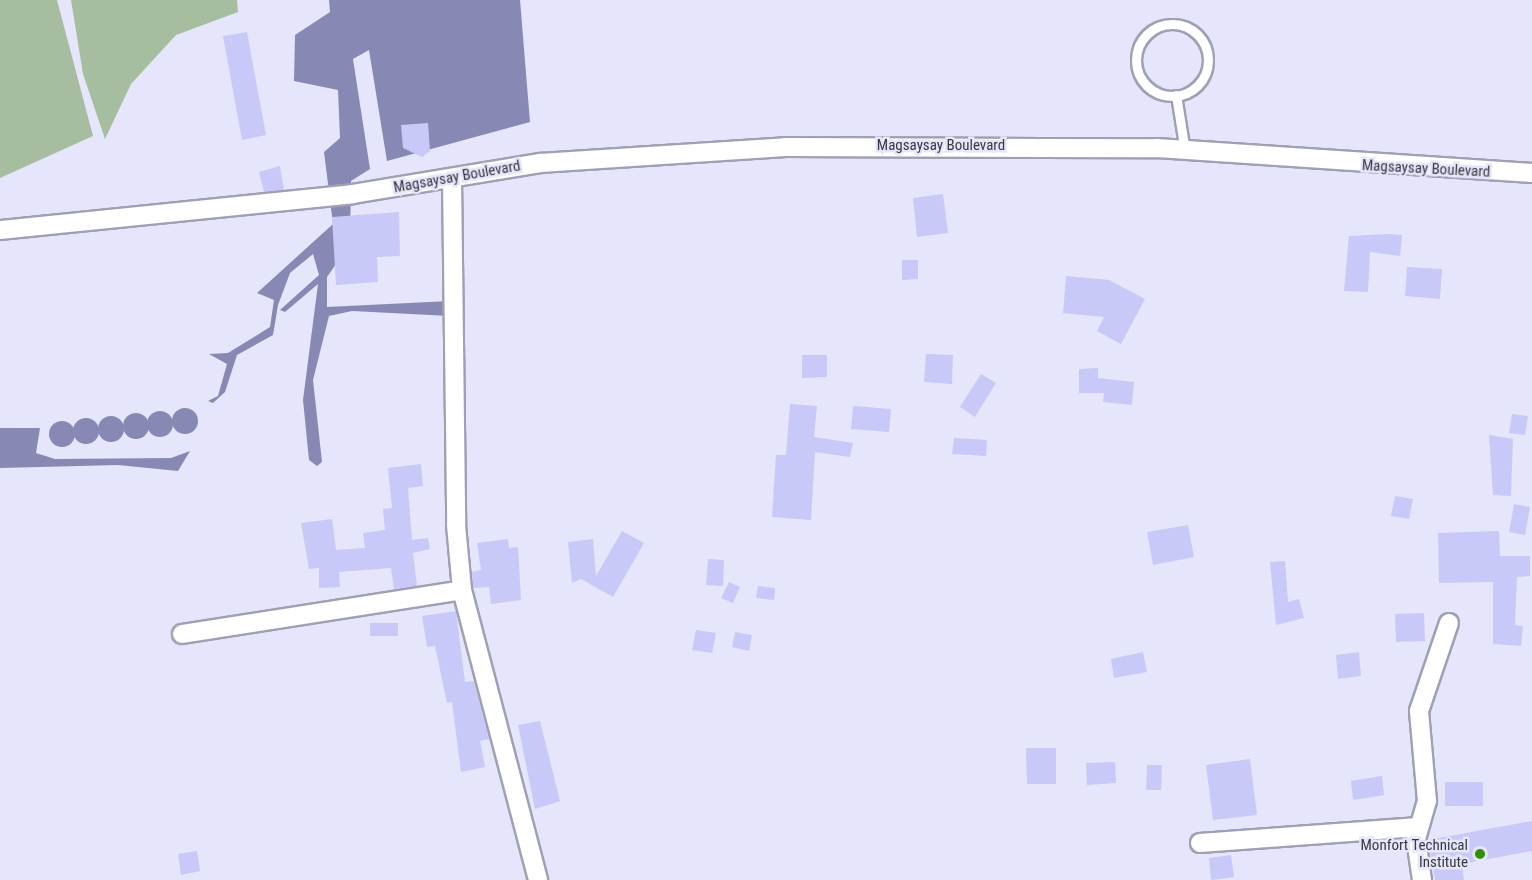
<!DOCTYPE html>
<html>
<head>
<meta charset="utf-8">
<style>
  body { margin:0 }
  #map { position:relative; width:1532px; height:880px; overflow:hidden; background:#e5e5fb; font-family:"Roboto Condensed",sans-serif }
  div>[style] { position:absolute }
  .green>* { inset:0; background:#a6bda0 }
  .water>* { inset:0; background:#8888b4 }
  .round { border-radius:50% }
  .building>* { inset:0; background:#c8c9f8 }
  .roads { filter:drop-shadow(2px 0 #9fa0b4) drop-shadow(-2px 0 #9fa0b4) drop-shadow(0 2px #9fa0b4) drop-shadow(0 -2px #9fa0b4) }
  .lane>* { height:9px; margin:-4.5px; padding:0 4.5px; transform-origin:4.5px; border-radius:4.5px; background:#fff }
  .lane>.ring { margin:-4.5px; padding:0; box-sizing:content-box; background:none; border:9px solid #fff; border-radius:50% }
  .street>* { height:18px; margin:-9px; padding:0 9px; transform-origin:9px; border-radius:9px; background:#fff }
  .dots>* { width:16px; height:16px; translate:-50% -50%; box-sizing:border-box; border:3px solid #e5e5fb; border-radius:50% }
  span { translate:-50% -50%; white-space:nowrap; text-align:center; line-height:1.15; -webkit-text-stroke:5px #e5e5fb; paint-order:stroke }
  .street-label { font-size:15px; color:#383841 }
  .poi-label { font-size:15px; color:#383841 }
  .right { translate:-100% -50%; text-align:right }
</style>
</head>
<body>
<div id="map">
  <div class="green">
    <i style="clip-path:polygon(0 0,57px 0,93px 136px,0 178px)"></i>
    <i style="clip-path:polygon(71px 0,237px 0,238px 12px,176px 35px,131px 84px,105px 139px,83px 74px)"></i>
  </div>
  <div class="water">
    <i style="clip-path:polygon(329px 0,520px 0,530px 122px,387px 161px,369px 50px,353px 59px,370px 169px,351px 181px,350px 244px,327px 277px,327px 307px,450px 301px,450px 316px,352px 311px,329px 316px,313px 380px,322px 462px,317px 466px,309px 460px,303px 400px,318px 284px,285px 312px,280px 310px,319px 275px,313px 254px,290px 273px,278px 305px,273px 335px,237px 355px,225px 392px,213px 403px,208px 401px,218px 396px,227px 364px,209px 354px,228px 353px,270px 327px,274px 300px,257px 293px,333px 224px,324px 152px,340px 138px,338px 90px,294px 81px,295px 35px,330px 12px)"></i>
    <i class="round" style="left:172px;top:408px;width:26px;height:26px"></i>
    <i class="round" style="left:147px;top:411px;width:26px;height:26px"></i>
    <i class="round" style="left:123px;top:413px;width:26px;height:26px"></i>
    <i class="round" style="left:98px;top:416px;width:26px;height:26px"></i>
    <i class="round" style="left:73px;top:418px;width:26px;height:26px"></i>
    <i class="round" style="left:49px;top:421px;width:26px;height:26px"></i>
    <i style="clip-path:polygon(0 428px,40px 428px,36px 453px,55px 459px,171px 458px,190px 451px,178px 471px,118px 465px,0 468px)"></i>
  </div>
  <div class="building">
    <i style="clip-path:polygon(247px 32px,266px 135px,242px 140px,223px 36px)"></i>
    <i style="clip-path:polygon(428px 123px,430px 151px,422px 157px,403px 148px,401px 125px)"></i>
    <i style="clip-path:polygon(280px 166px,284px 190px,264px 192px,259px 172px)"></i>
    <i style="clip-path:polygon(943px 194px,948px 233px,917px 237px,913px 198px)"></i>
    <i style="clip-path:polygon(399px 212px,400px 256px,377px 257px,378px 282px,336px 285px,332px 217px)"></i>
    <i style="clip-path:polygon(1387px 234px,1402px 235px,1400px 256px,1370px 252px,1368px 292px,1344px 291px,1349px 236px)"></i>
    <i style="clip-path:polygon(902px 260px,918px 260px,918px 279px,902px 280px)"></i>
    <i style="clip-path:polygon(1407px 267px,1442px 269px,1440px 299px,1405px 296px)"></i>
    <i style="clip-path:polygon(1066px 276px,1109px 280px,1145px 299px,1121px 344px,1097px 331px,1104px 317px,1063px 313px)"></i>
    <i style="clip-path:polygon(926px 354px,953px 355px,952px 384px,924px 382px)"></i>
    <i style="clip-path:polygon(802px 355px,827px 355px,827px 377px,802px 378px)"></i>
    <i style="clip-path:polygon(1098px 368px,1098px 378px,1134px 382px,1132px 405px,1103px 402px,1104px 393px,1079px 393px,1079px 369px)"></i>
    <i style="clip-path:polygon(981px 374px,996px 383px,975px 417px,960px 407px)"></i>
    <i style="clip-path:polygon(790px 404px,817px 406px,814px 437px,853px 443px,850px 457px,815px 452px,811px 520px,772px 517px,776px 455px,786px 455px)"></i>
    <i style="clip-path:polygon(853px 406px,891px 409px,889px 432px,851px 429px)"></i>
    <i style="clip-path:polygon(1512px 414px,1528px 416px,1525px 435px,1509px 433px)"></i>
    <i style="clip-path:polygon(1489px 435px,1513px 439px,1511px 496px,1493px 495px)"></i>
    <i style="clip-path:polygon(954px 438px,987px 440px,986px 456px,952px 454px)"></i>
    <i style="clip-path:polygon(421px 464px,423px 486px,408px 488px,412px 540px,428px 538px,430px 549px,413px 553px,417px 586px,394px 589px,391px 568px,339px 572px,340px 587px,319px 588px,319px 568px,309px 569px,301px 523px,332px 519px,336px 550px,365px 548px,363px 533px,385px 530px,383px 509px,392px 508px,388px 468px)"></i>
    <i style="clip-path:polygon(1395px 496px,1413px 499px,1409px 519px,1391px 516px)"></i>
    <i style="clip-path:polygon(1514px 504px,1530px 507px,1525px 535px,1509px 532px)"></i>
    <i style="clip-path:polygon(1188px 525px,1194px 557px,1153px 565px,1147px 532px)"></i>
    <i style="clip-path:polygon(622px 531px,644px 543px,613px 597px,581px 579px,572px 583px,568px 542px,593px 539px,596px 576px)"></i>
    <i style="clip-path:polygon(1499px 531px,1500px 556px,1530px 556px,1530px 576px,1517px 577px,1515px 625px,1523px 626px,1521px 646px,1493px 644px,1493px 582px,1439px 583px,1438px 533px)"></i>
    <i style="clip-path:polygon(508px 539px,509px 548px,518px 547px,521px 600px,491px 604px,489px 587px,473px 588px,472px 572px,481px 570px,477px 543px)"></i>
    <i style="clip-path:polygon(708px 559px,724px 560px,723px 586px,706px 585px)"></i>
    <i style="clip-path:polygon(1285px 561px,1288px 602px,1299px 599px,1304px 618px,1276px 625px,1270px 562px)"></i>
    <i style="clip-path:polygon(729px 582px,740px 587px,733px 603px,721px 598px)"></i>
    <i style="clip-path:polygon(758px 586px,775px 588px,774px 600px,756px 598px)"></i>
    <i style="clip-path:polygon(456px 611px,465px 682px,474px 681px,489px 739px,480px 741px,485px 767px,461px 772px,452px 702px,447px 703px,435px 646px,427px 647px,422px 616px)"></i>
    <i style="clip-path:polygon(1424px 613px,1425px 641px,1396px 642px,1395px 614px)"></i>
    <i style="clip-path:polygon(370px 623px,398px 623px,398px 636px,370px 636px)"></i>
    <i style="clip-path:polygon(696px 630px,716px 633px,712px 653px,692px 650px)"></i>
    <i style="clip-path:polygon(735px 632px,752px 635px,749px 651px,732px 647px)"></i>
    <i style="clip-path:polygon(1143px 652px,1147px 672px,1114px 678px,1111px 659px)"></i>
    <i style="clip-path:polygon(1359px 652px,1361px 676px,1338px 679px,1336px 655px)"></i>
    <i style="clip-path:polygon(540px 721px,560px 801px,535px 809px,518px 725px)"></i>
    <i style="clip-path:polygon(1026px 748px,1056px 748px,1056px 784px,1027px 784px)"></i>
    <i style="clip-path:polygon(1250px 759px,1257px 815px,1213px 820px,1206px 765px)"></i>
    <i style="clip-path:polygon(1115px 762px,1116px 783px,1087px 785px,1086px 763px)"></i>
    <i style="clip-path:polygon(1147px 765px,1162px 765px,1161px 790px,1146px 790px)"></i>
    <i style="clip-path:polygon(1382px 776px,1384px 795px,1353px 800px,1351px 781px)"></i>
    <i style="clip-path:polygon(1445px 782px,1483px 782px,1483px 806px,1445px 806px)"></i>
    <i style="clip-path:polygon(1532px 821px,1532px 851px,1462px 864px,1464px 880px,1435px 880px,1428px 840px)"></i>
    <i style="clip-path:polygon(197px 851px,200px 871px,181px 875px,178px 854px)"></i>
    <i style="clip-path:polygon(1231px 855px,1234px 877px,1211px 880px,1209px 858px)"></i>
  </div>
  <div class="roads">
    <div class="lane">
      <i class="ring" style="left:1136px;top:24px;width:63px;height:63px"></i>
      <i style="left:1176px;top:95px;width:57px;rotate:80.9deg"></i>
    </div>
    <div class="street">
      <i style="left:452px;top:178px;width:347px;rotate:89.3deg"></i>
      <i style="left:456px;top:525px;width:65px;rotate:84.7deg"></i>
      <i style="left:462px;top:590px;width:300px;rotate:75.3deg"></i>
      <i style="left:0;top:230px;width:355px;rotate:-5.8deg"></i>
      <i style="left:353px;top:194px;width:190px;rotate:-9.4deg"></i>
      <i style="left:540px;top:163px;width:246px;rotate:-3.7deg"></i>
      <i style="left:785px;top:147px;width:372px;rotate:0.2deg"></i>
      <i style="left:1157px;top:148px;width:376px;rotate:3.8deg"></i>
      <i style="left:182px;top:634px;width:283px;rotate:-8.9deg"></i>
      <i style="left:1200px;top:843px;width:219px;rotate:-4.2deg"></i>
      <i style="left:1422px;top:880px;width:41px;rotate:-98.3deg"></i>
      <i style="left:1416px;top:839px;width:40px;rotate:-74deg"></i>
      <i style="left:1427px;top:801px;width:90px;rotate:-95.1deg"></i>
      <i style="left:1419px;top:711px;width:93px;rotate:-71.2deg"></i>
    </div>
  </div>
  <div class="dots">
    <i style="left:1480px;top:854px;background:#329004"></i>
  </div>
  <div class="street-label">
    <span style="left:941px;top:146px">Magsaysay Boulevard</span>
    <span style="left:1426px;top:169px;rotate:3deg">Magsaysay Boulevard</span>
    <span style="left:457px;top:177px;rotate:-10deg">Magsaysay Boulevard</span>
  </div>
  <div class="poi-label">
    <span class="right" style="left:1468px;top:854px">Monfort Technical<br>Institute</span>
  </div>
</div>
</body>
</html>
